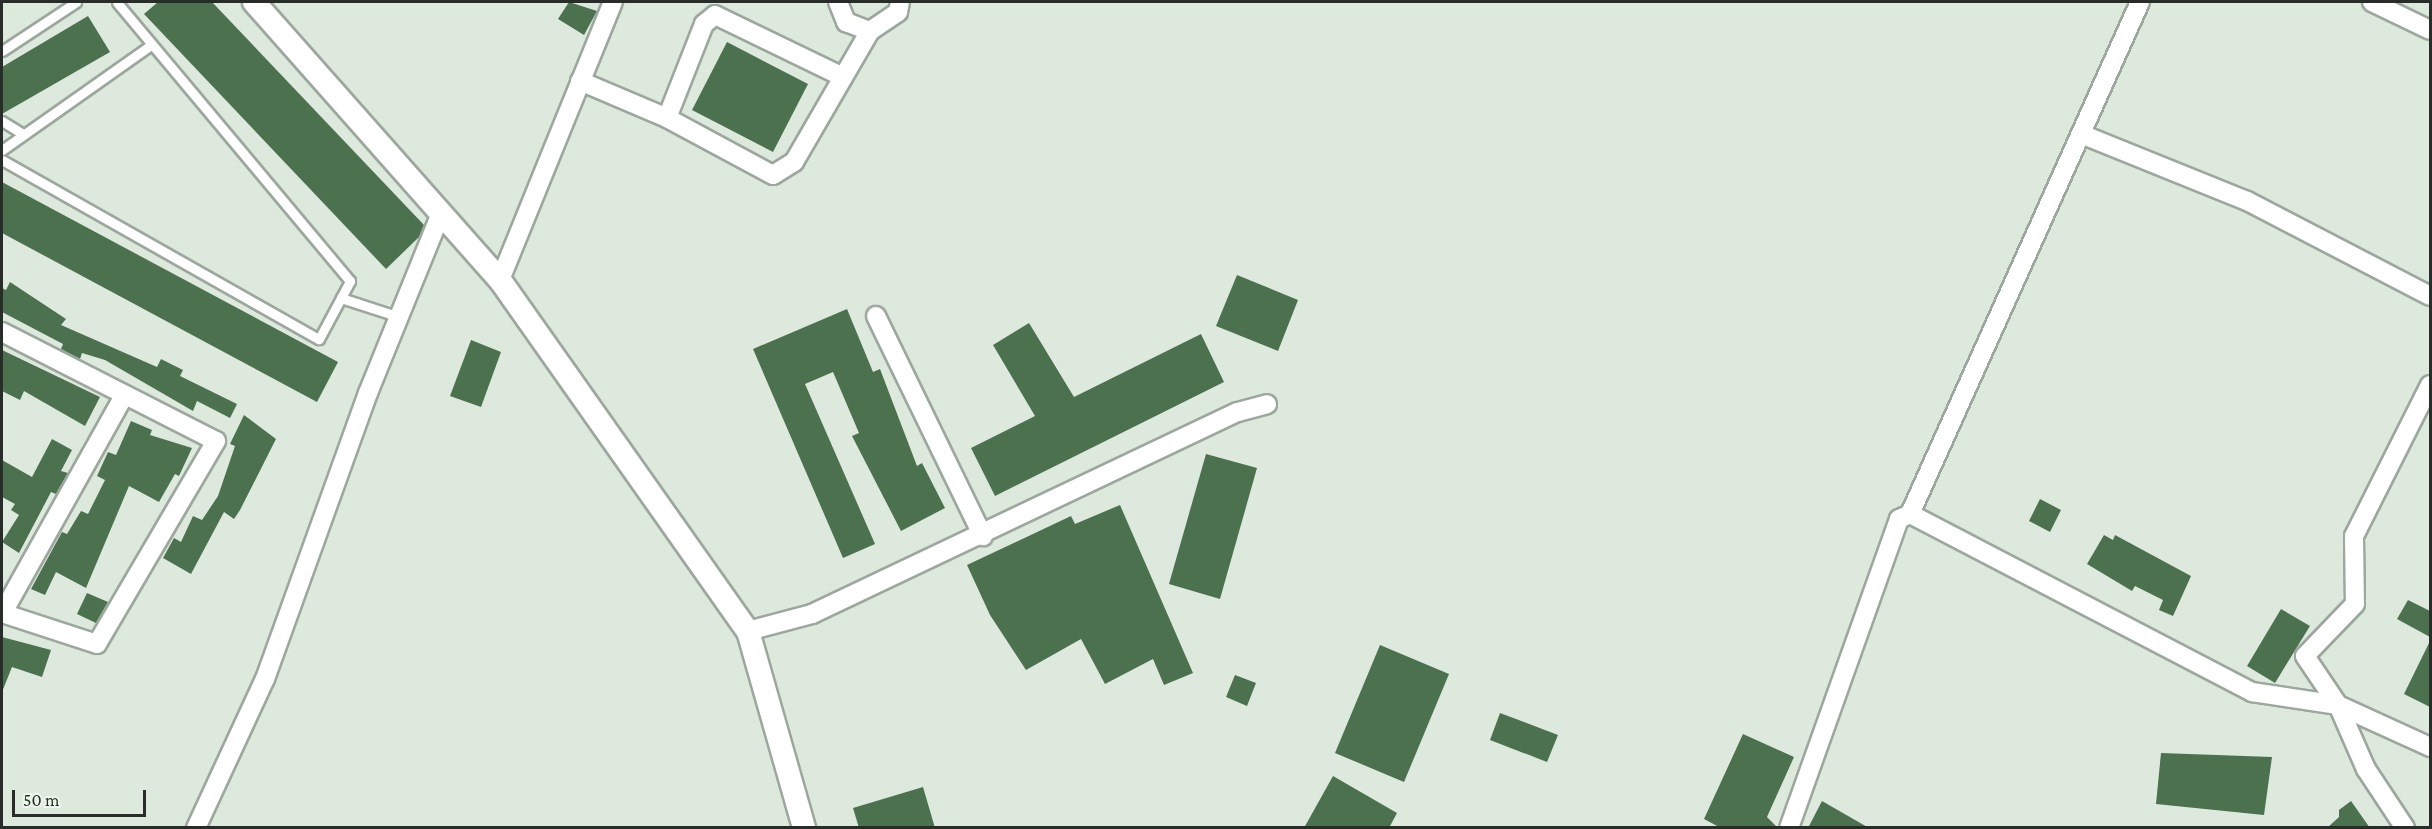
<!DOCTYPE html>
<html>
<head>
<meta charset="utf-8">
<style>
  body { margin:0 }
  #map { position:relative; width:2432px; height:829px; overflow:hidden; background:#dee9de; font-family:"Crimson Pro",serif }
  div>[style] { position:absolute }
  .building>* { inset:0; background:#4c714e }
  .roads { filter:drop-shadow(2px 0 #9ca79d) drop-shadow(-2px 0 #9ca79d) drop-shadow(0 2px #9ca79d) drop-shadow(0 -2px #9ca79d) }
  .service>* { height:9px; margin:-4.5px; padding:0 4.5px; transform-origin:4.5px; border-radius:4.5px; background:#fff }
  .minor>* { height:18px; margin:-9px; padding:0 9px; transform-origin:9px; border-radius:9px; background:#fff }
  .tertiary>* { height:22px; margin:-11px; padding:0 11px; transform-origin:11px; border-radius:11px; background:#fff }
  span { translate:-50% -50%; white-space:nowrap; text-align:center; line-height:1.15; -webkit-text-stroke:6px #ebf7eb; paint-order:stroke }
  .frame { position:absolute; inset:0; border:3px solid #292d29; pointer-events:none }
  .scale { position:absolute; left:12px; top:790px; width:134px; height:27px; box-sizing:border-box; border:3px solid #292d29; border-top:0; padding-left:8px; font-size:18px; line-height:21px; white-space:nowrap; color:#292d29; -webkit-text-stroke:4px #ebf7eb; paint-order:stroke }
</style>
</head>
<body>
<div id="map">
  <div class="building">
    <i style="clip-path:polygon(158px 2px,212px 2px,424px 225px,419px 237px,386px 269px,144px 14px)"></i>
    <i style="clip-path:polygon(569px 2px,597px 11px,584px 35px,558px 19px)"></i>
    <i style="clip-path:polygon(88px 16px,110px 52px,2px 114px,2px 67px)"></i>
    <i style="clip-path:polygon(727px 42px,808px 84px,773px 152px,692px 110px)"></i>
    <i style="clip-path:polygon(2px 182px,338px 362px,317px 402px,2px 233px)"></i>
    <i style="clip-path:polygon(1237px 275px,1298px 300px,1278px 351px,1216px 326px)"></i>
    <i style="clip-path:polygon(10px 282px,66px 319px,61px 325px,157px 367px,161px 359px,183px 370px,180px 376px,237px 404px,230px 418px,197px 401px,193px 411px,105px 360px,82px 353px,80px 359px,61px 349px,63px 344px,2px 312px,2px 288px,6px 290px)"></i>
    <i style="clip-path:polygon(847px 309px,873px 372px,880px 369px,917px 466px,922px 463px,945px 508px,901px 531px,852px 436px,859px 433px,833px 372px,805px 384px,875px 544px,843px 558px,753px 349px)"></i>
    <i style="clip-path:polygon(1029px 323px,1074px 397px,1201px 334px,1224px 382px,995px 496px,971px 448px,1035px 416px,993px 345px)"></i>
    <i style="clip-path:polygon(471px 340px,501px 352px,481px 407px,450px 396px)"></i>
    <i style="clip-path:polygon(2px 350px,100px 397px,85px 426px,24px 391px,20px 400px,2px 391px)"></i>
    <i style="clip-path:polygon(244px 415px,276px 439px,240px 510px,234px 519px,224px 512px,191px 574px,163px 558px,174px 538px,181px 542px,193px 516px,202px 520px,218px 496px,235px 446px,230px 444px)"></i>
    <i style="clip-path:polygon(131px 421px,152px 430px,150px 435px,192px 448px,179px 476px,175px 474px,159px 502px,129px 486px,86px 588px,56px 572px,45px 595px,31px 589px,62px 532px,67px 534px,81px 511px,88px 514px,105px 480px,97px 476px,108px 452px,116px 455px)"></i>
    <i style="clip-path:polygon(52px 439px,72px 450px,61px 471px,68px 473px,56px 494px,51px 492px,19px 553px,2px 542px,19px 515px,11px 510px,15px 504px,2px 497px,2px 460px,32px 477px)"></i>
    <i style="clip-path:polygon(1206px 454px,1257px 468px,1220px 599px,1169px 584px)"></i>
    <i style="clip-path:polygon(2040px 499px,2061px 510px,2050px 532px,2029px 521px)"></i>
    <i style="clip-path:polygon(1120px 505px,1193px 673px,1164px 685px,1153px 659px,1105px 684px,1081px 639px,1026px 670px,990px 615px,967px 565px,1071px 516px,1075px 524px)"></i>
    <i style="clip-path:polygon(2104px 535px,2113px 540px,2115px 535px,2191px 576px,2173px 616px,2159px 610px,2163px 600px,2135px 586px,2132px 591px,2087px 564px)"></i>
    <i style="clip-path:polygon(87px 593px,108px 602px,96px 623px,77px 614px)"></i>
    <i style="clip-path:polygon(2408px 600px,2430px 611px,2430px 637px,2397px 619px)"></i>
    <i style="clip-path:polygon(2281px 609px,2310px 626px,2275px 683px,2247px 666px)"></i>
    <i style="clip-path:polygon(2px 637px,51px 650px,42px 677px,12px 667px,2px 692px)"></i>
    <i style="clip-path:polygon(2430px 641px,2430px 707px,2404px 694px)"></i>
    <i style="clip-path:polygon(1380px 645px,1449px 674px,1404px 782px,1335px 753px)"></i>
    <i style="clip-path:polygon(1235px 675px,1256px 683px,1247px 706px,1226px 697px)"></i>
    <i style="clip-path:polygon(1500px 713px,1558px 735px,1547px 762px,1490px 740px)"></i>
    <i style="clip-path:polygon(1743px 734px,1794px 757px,1767px 817px,1778px 828px,1721px 828px,1704px 819px)"></i>
    <i style="clip-path:polygon(2161px 753px,2272px 757px,2264px 815px,2156px 804px)"></i>
    <i style="clip-path:polygon(1333px 776px,1397px 813px,1389px 828px,1304px 828px)"></i>
    <i style="clip-path:polygon(923px 787px,935px 828px,859px 828px,853px 808px)"></i>
    <i style="clip-path:polygon(1822px 801px,1869px 828px,1808px 828px)"></i>
    <i style="clip-path:polygon(2351px 801px,2370px 828px,2327px 828px,2339px 817px,2339px 810px)"></i>
  </div>
  <div class="roads">
    <div class="service">
      <i style="left:2px;top:51px;width:89px;rotate:-33.5deg"></i>
      <i style="left:2px;top:121px;width:22px;rotate:32deg"></i>
      <i style="left:2px;top:150px;width:182px;rotate:-35.2deg"></i>
      <i style="left:2px;top:160px;width:364px;rotate:29.5deg"></i>
      <i style="left:319px;top:339px;width:66px;rotate:-61.9deg"></i>
      <i style="left:350px;top:281px;width:363px;rotate:-129.9deg"></i>
      <i style="left:341px;top:298px;width:62px;rotate:17.9deg"></i>
    </div>
    <div class="minor">
      <i style="left:838px;top:2px;width:22px;rotate:68deg"></i>
      <i style="left:846px;top:22px;width:26px;rotate:21deg"></i>
      <i style="left:2372px;top:2px;width:64px;rotate:25.8deg"></i>
      <i style="left:580px;top:81px;width:95px;rotate:23deg"></i>
      <i style="left:667px;top:118px;width:120px;rotate:28.3deg"></i>
      <i style="left:773px;top:175px;width:25px;rotate:-32deg"></i>
      <i style="left:794px;top:162px;width:151px;rotate:-59.9deg"></i>
      <i style="left:870px;top:31px;width:34px;rotate:-34deg"></i>
      <i style="left:898px;top:12px;width:10px;rotate:-79deg"></i>
      <i style="left:667px;top:118px;width:101px;rotate:-68.5deg"></i>
      <i style="left:704px;top:24px;width:14px;rotate:-39deg"></i>
      <i style="left:715px;top:15px;width:142px;rotate:25.8deg"></i>
      <i style="left:2081px;top:134px;width:179px;rotate:22deg"></i>
      <i style="left:2247px;top:201px;width:206px;rotate:27.4deg"></i>
      <i style="left:500px;top:280px;width:300px;rotate:-67.9deg"></i>
      <i style="left:876px;top:316px;width:245px;rotate:64.1deg"></i>
      <i style="left:2px;top:332px;width:240px;rotate:27deg"></i>
      <i style="left:216px;top:441px;width:235px;rotate:120.4deg"></i>
      <i style="left:97px;top:644px;width:100px;rotate:-161.9deg"></i>
      <i style="left:2430px;top:385px;width:169px;rotate:116.7deg"></i>
      <i style="left:2354px;top:536px;width:68px;rotate:89.2deg"></i>
      <i style="left:2355px;top:604px;width:72px;rotate:133.9deg"></i>
      <i style="left:2305px;top:656px;width:59px;rotate:56deg"></i>
      <i style="left:2338px;top:705px;width:101px;rotate:24.5deg"></i>
      <i style="left:1910px;top:514px;width:561px;rotate:-65.81deg"></i>
      <i style="left:2px;top:614px;width:250px;rotate:-60.8deg"></i>
      <i style="left:748px;top:631px;width:66px;rotate:-14.9deg"></i>
      <i style="left:812px;top:614px;width:471px;rotate:-25.4deg"></i>
      <i style="left:1238px;top:412px;width:30px;rotate:-15deg"></i>
      <i style="left:196px;top:828px;width:164px;rotate:-65.2deg"></i>
      <i style="left:265px;top:679px;width:304px;rotate:-70.2deg"></i>
      <i style="left:368px;top:393px;width:194px;rotate:-67.9deg"></i>
      <i style="left:1789px;top:828px;width:328px;rotate:-70.4deg"></i>
      <i style="left:1899px;top:519px;width:12px;rotate:-24deg"></i>
      <i style="left:1910px;top:514px;width:386px;rotate:27.5deg"></i>
      <i style="left:2252px;top:692px;width:87px;rotate:8.6deg"></i>
      <i style="left:2338px;top:705px;width:70px;rotate:66.4deg"></i>
      <i style="left:2366px;top:769px;width:71px;rotate:56.5deg"></i>
    </div>
    <div class="tertiary">
      <i style="left:254px;top:2px;width:371px;rotate:48.5deg"></i>
      <i style="left:500px;top:280px;width:430px;rotate:54.8deg"></i>
      <i style="left:748px;top:631px;width:205px;rotate:74.1deg"></i>
    </div>
  </div>
  <div class="frame"></div>
  <div class="scale">50 m</div>
</div>
</body>
</html>
